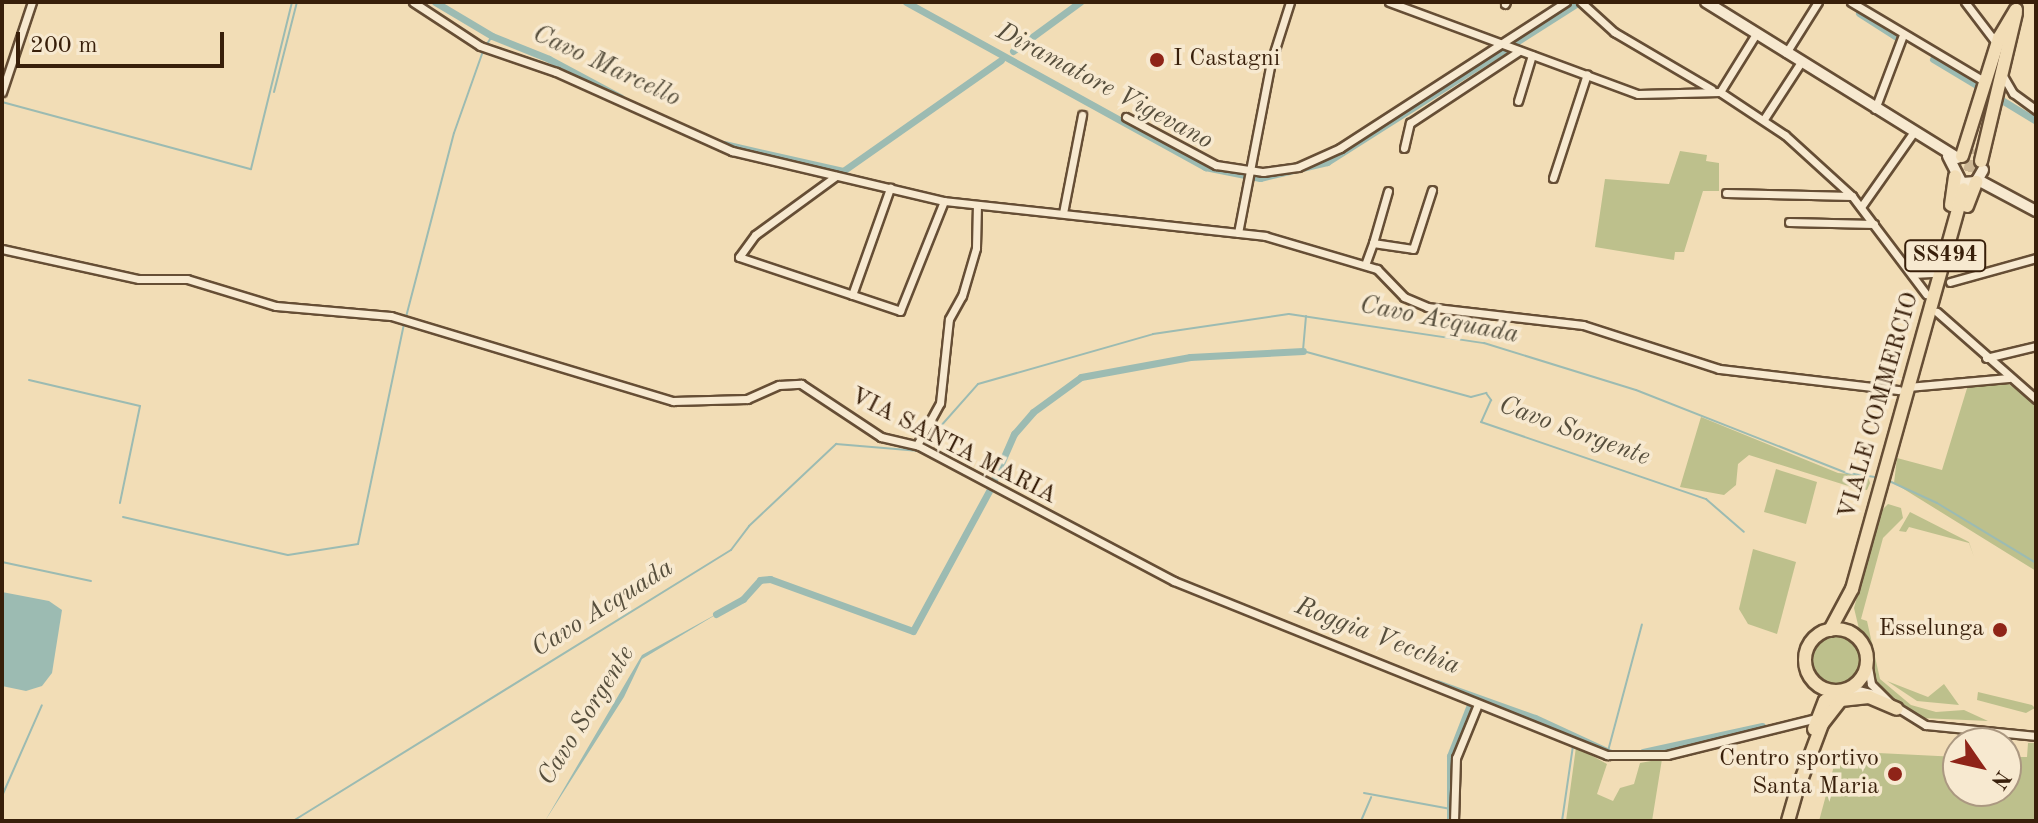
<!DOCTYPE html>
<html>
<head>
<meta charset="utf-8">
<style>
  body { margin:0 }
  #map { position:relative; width:2038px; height:823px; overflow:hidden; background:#f2ddb6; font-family:"Old Standard TT",serif }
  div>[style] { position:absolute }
  .green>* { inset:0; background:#bdc08c }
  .round { border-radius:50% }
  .water>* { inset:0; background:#9cbbb2 }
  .stream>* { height:2px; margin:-1px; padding:0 1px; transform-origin:1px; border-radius:1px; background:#9cbbb2 }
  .canal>* { height:7px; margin:-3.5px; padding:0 3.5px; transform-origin:3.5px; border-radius:3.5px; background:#9cbbb2 }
  .primary-tunnel>* { height:12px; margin-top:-6px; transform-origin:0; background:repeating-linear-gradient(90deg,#cdb794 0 12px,transparent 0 18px) }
  .roads { filter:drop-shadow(2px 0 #664e35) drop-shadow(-2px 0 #664e35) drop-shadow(0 2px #664e35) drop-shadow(0 -2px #664e35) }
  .street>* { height:7px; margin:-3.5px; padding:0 3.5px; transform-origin:3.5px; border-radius:3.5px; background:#f7e9d0 }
  .secondary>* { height:10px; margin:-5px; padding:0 5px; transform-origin:5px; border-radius:5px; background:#f7e9d0 }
  .primary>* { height:12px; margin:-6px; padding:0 6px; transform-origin:6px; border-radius:6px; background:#f2ddb6 }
  .primary>.ring { margin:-6px; padding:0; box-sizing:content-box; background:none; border:12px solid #f2ddb6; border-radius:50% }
  .dots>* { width:22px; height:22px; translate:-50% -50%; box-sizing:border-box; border:4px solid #f7e9d0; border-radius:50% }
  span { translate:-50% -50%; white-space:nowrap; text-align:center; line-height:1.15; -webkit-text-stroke:7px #f7e9d0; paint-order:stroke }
  .shield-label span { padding:2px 6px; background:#f7e9d0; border:2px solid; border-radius:6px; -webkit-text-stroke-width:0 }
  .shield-label { font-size:22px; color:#381f0a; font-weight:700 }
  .poi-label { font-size:24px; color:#381f0a }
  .left { translate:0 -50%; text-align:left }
  .right { translate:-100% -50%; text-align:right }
  .street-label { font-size:24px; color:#381f0a }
  .water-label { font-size:26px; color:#564e3c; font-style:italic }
  .frame { position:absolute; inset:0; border:4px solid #381f0a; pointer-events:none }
  .north { position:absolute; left:1942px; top:727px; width:80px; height:80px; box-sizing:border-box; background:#f7e9d0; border:2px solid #ab9881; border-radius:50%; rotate:124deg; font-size:22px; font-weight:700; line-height:32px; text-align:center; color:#381f0a }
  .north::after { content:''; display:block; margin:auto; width:28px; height:36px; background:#8f2418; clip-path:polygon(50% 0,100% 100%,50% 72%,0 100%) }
  .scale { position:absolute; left:16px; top:32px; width:208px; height:36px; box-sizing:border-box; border:4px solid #381f0a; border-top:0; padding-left:10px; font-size:24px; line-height:28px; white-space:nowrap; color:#381f0a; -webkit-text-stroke:6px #f7e9d0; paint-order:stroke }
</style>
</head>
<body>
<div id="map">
  <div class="green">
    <i style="clip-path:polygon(1680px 151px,1707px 155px,1706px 161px,1719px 163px,1719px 191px,1703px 191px,1684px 252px,1675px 252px,1674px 260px,1595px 247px,1605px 179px,1669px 184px)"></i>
    <i style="clip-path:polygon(2006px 382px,2036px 404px,2036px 571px,1894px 483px,1897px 458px,1942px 470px,1968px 385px)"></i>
    <i style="clip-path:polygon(1701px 417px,1838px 473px,1868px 476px,1870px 483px,1867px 490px,1858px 489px,1749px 455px,1738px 464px,1736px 485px,1724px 495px,1680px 487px)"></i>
    <i style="clip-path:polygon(1776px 469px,1817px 482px,1806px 524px,1764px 512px)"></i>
    <i style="clip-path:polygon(1888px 504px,1901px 508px,1903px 518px,1883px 538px,1861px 619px,1867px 621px,1880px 679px,1911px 705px,1936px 712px,1964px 710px,1988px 721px,1921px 718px,1884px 692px,1870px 675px,1854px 608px,1880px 512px)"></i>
    <i style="clip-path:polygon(1910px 512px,1969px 542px,1974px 557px,1969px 543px,1909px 527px,1906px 532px,1899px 531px)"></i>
    <i style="clip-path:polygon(1753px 549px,1796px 562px,1777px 634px,1748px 624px,1739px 609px)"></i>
    <i class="round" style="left:1813px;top:636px;width:48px;height:48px"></i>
    <i style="clip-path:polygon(1887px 681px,1928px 697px,1944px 684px,1959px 705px,1917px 701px)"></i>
    <i style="clip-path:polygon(1978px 692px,2032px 705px,2035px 708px,2026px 713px,1977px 700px)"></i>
    <i style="clip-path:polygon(2028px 743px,2036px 743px,2036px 821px,1819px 821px,1838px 751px,1958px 757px,1958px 791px,2006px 791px,2006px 757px,2027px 757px)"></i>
    <i style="clip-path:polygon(1576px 747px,1607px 764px,1597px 794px,1613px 801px,1620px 788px,1634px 784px,1640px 763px,1662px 759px,1652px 821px,1566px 821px)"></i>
  </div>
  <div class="water">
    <i style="clip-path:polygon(2px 592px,49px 601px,62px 610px,52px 673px,42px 686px,26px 691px,2px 686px)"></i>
    <i style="clip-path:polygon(722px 611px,642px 659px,624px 697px,545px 821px,642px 655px)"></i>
  </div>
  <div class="stream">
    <i style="left:487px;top:44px;width:9px;rotate:-58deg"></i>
    <i style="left:274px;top:92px;width:93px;rotate:-75.7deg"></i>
    <i style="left:2px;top:102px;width:258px;rotate:15.1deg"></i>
    <i style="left:251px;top:169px;width:172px;rotate:-76.2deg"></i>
    <i style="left:1306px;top:316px;width:35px;rotate:95deg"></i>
    <i style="left:1303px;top:351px;width:174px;rotate:15.3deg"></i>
    <i style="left:1471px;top:397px;width:16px;rotate:-15deg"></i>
    <i style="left:1486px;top:393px;width:9px;rotate:54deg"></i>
    <i style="left:1491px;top:400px;width:24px;rotate:114deg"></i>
    <i style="left:1481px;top:422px;width:238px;rotate:18.9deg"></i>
    <i style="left:1706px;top:499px;width:50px;rotate:41deg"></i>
    <i style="left:406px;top:317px;width:190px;rotate:-75.4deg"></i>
    <i style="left:454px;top:133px;width:87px;rotate:-70.5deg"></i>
    <i style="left:29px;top:380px;width:114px;rotate:13.2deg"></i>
    <i style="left:140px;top:406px;width:99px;rotate:101.7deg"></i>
    <i style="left:924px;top:445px;width:81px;rotate:-48.5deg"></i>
    <i style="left:978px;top:384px;width:182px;rotate:-15.9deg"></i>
    <i style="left:1153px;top:334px;width:137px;rotate:-8.4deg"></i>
    <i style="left:1289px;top:314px;width:197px;rotate:8.5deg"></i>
    <i style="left:1484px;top:343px;width:159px;rotate:17.2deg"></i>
    <i style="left:1636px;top:390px;width:227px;rotate:21.5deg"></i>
    <i style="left:1847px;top:473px;width:30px;rotate:8deg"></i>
    <i style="left:1887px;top:480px;width:55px;rotate:24.7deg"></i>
    <i style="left:1937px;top:503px;width:116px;rotate:31.2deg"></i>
    <i style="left:123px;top:517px;width:169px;rotate:13deg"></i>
    <i style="left:288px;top:555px;width:71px;rotate:-8.9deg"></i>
    <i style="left:358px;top:544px;width:225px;rotate:-78.2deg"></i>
    <i style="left:2px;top:562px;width:91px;rotate:12.1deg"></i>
    <i style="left:1608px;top:751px;width:131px;rotate:-75deg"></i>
    <i style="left:1364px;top:793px;width:87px;rotate:10.5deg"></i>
    <i style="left:2px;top:796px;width:99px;rotate:-66.3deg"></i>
    <i style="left:293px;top:821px;width:515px;rotate:-31.75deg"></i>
    <i style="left:731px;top:550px;width:30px;rotate:-53deg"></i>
    <i style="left:749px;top:526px;width:120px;rotate:-43.3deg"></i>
    <i style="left:836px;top:444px;width:84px;rotate:4.8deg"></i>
    <i style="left:1361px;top:821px;width:26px;rotate:-67deg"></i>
    <i style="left:1562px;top:821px;width:76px;rotate:-81.7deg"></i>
  </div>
  <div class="canal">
    <i style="left:435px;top:2px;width:66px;rotate:30.8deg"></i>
    <i style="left:492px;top:36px;width:61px;rotate:22deg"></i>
    <i style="left:549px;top:59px;width:81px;rotate:28.2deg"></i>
    <i style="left:906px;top:2px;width:342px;rotate:28.9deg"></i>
    <i style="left:1205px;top:167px;width:56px;rotate:11.3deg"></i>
    <i style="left:1260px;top:178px;width:69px;rotate:-13.4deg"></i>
    <i style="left:1327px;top:162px;width:299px;rotate:-32.4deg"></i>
    <i style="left:1859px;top:13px;width:46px;rotate:32.7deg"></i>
    <i style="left:1013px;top:51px;width:83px;rotate:-36.2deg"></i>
    <i style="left:1933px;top:59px;width:52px;rotate:31deg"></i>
    <i style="left:2000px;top:99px;width:42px;rotate:31.4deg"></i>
    <i style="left:724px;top:144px;width:122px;rotate:12.8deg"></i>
    <i style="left:843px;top:171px;width:193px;rotate:-35.1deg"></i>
    <i style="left:992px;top:484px;width:55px;rotate:-66.3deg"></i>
    <i style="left:1014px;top:434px;width:29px;rotate:-49deg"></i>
    <i style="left:1033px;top:412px;width:59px;rotate:-36.1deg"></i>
    <i style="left:1081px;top:377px;width:111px;rotate:-10.4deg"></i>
    <i style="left:1190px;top:357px;width:113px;rotate:-3deg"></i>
    <i style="left:716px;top:614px;width:31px;rotate:-29deg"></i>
    <i style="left:743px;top:599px;width:25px;rotate:-48deg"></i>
    <i style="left:760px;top:580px;width:10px;rotate:-6deg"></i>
    <i style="left:770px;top:579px;width:152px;rotate:20deg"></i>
    <i style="left:913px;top:631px;width:162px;rotate:-61.5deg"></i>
    <i style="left:1437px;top:683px;width:104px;rotate:19.7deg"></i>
    <i style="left:1535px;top:718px;width:84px;rotate:24.7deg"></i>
    <i style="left:1643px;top:752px;width:122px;rotate:-12.3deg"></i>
    <i style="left:1450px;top:821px;width:65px;rotate:-90deg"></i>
    <i style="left:1450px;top:756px;width:63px;rotate:-68.7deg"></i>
  </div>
  <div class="primary-tunnel">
    <i style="left:1964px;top:189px;width:41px;rotate:-74.2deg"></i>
  </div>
  <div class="roads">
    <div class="street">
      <i style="left:413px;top:2px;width:80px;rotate:33.3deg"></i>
      <i style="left:480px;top:46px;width:80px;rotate:18.9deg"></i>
      <i style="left:556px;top:72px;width:193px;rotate:24.2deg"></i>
      <i style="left:732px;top:151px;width:218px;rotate:13.3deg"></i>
      <i style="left:944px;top:201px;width:323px;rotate:6.2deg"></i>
      <i style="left:1265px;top:236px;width:117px;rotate:16.4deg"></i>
      <i style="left:1377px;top:269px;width:39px;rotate:46deg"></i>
      <i style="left:1404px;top:297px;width:25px;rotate:23deg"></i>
      <i style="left:1427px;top:307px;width:157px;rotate:6.6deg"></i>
      <i style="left:1583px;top:325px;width:143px;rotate:17.9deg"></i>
      <i style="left:1719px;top:369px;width:181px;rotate:6.7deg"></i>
      <i style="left:1389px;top:2px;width:265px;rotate:20.3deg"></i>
      <i style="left:1638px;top:94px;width:82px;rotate:-1.4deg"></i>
      <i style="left:1720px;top:92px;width:78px;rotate:33.5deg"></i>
      <i style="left:1785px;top:135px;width:91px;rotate:42.3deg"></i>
      <i style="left:1852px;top:196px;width:123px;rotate:52.9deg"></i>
      <i style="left:1581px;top:2px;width:45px;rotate:42.3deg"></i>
      <i style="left:1614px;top:32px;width:113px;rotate:30.4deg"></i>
      <i style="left:1851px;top:2px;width:157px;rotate:30.7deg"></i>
      <i style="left:1965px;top:2px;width:53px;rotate:52.7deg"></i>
      <i style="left:1505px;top:4px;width:2px;rotate:-63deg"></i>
      <i style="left:1786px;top:53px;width:60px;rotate:-57.9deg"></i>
      <i style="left:2003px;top:76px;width:20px;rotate:60deg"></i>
      <i style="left:2013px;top:93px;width:29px;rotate:36deg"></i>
      <i style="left:2px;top:92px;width:95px;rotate:-71.6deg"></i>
      <i style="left:1720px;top:92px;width:68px;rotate:-58.2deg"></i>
      <i style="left:1518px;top:101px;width:48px;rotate:-73.1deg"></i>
      <i style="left:1875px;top:109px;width:79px;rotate:-69.3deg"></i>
      <i style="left:1126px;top:117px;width:102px;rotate:28.1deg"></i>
      <i style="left:1216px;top:165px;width:48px;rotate:8.5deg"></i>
      <i style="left:1263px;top:172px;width:35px;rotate:-8deg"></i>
      <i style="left:1298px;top:167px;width:46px;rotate:-24.3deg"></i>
      <i style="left:1340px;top:148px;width:269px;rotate:-32.9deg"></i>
      <i style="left:1764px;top:119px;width:68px;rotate:-57deg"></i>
      <i style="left:1404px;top:148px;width:26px;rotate:-77deg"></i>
      <i style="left:1410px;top:123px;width:131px;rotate:-33.4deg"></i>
      <i style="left:836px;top:176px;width:100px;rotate:143.9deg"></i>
      <i style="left:755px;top:235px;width:27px;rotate:126deg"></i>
      <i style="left:739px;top:257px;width:170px;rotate:18.5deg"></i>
      <i style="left:900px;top:311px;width:118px;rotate:-68.2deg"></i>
      <i style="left:1553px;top:178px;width:109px;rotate:-71.9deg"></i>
      <i style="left:1726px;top:193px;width:126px;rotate:1.4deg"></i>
      <i style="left:1861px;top:207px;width:90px;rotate:-54.9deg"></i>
      <i style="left:1063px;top:213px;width:100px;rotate:-79deg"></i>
      <i style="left:1789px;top:222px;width:85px;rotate:1.3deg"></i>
      <i style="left:1238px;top:233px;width:174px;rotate:-79.1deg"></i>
      <i style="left:1271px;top:62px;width:63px;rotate:-72.4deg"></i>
      <i style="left:1373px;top:243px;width:54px;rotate:-73.9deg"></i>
      <i style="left:2px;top:249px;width:140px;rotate:12.4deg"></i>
      <i style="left:139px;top:279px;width:48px"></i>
      <i style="left:187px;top:279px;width:93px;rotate:16.9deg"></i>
      <i style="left:276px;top:306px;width:115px;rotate:5deg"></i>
      <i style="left:391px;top:316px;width:295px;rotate:16.8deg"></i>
      <i style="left:673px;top:401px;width:74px;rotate:-1.5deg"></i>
      <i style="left:747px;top:399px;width:35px;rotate:-24deg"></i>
      <i style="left:779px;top:385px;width:22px;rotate:-3deg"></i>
      <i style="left:801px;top:384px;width:96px;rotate:33.5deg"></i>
      <i style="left:881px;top:437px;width:37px;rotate:13deg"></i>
      <i style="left:917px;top:445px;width:291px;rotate:27.9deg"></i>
      <i style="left:1174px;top:581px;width:467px;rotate:21.9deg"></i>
      <i style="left:1607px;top:755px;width:60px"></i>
      <i style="left:1667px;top:755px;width:154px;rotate:-13.9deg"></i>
      <i style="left:1365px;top:265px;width:23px;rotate:-70deg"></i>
      <i style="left:1373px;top:243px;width:40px;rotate:8.5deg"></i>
      <i style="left:1413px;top:249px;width:62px;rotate:-72.1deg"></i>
      <i style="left:1912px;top:274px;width:20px;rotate:-3deg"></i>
      <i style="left:1950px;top:282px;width:89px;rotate:-15.6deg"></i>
      <i style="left:852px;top:295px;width:114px;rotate:-70.4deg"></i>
      <i style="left:1937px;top:312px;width:132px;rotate:41.3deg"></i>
      <i style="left:1986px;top:358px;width:51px;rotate:-13.5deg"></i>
      <i style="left:1908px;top:387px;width:101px;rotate:-5.1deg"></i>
      <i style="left:917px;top:445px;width:48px;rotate:-61.3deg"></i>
      <i style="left:940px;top:403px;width:84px;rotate:-83.9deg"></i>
      <i style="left:949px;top:319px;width:26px;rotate:-61deg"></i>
      <i style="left:962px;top:296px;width:50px;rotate:-73.7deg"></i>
      <i style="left:976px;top:248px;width:43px;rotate:-88.7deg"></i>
      <i style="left:1867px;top:661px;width:23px;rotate:80deg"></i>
      <i style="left:1871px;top:684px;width:27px;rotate:45deg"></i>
      <i style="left:1850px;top:688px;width:29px;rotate:14deg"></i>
      <i style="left:1895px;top:706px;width:36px;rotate:32deg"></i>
      <i style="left:1926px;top:725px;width:111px;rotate:5.7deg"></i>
      <i style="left:1454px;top:821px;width:63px;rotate:-88.2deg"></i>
      <i style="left:1456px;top:758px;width:58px;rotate:-67.8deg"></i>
    </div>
    <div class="secondary">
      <i style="left:1706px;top:2px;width:296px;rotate:31.8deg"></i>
      <i style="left:1948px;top:156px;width:30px;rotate:63deg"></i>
      <i style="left:1962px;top:183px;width:14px;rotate:-4deg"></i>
      <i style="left:1976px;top:182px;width:14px;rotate:-60deg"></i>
      <i style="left:1978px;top:180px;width:66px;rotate:28.1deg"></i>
    </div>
    <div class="primary">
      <i style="left:1962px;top:156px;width:124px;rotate:-72.6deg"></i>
      <i style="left:1999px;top:38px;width:33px;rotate:-59deg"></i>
      <i style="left:1981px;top:161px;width:152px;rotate:-76.7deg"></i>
      <i style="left:1951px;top:205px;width:29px;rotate:-82deg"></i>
      <i style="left:1967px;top:206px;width:26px;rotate:-69deg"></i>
      <i class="ring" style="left:1805px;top:629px;width:50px;height:50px"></i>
      <i style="left:1830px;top:630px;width:47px;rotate:-61.8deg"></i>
      <i style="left:1852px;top:589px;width:415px;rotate:-74.4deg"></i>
      <i style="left:1814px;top:729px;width:30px;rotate:-69deg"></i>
      <i style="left:1825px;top:701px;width:18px;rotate:-34deg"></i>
      <i style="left:1797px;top:791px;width:72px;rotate:-69.5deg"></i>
      <i style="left:1822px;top:724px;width:31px;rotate:-52deg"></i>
      <i style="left:1841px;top:700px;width:28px;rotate:-6deg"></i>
      <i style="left:1869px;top:697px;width:30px;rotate:23deg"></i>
      <i style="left:1788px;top:821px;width:37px;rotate:-74deg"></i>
    </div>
  </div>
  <div class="dots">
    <i style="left:1157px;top:60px;background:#8f2418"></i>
    <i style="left:2000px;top:630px;background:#8f2418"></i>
    <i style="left:1895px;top:774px;background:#8f2418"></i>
  </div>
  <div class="shield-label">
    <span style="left:1945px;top:256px">SS494</span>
  </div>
  <div class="poi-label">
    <span class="left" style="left:1173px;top:60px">I Castagni</span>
    <span class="right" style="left:1984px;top:630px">Esselunga</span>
    <span class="right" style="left:1879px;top:774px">Centro sportivo<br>Santa Maria</span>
  </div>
  <div class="street-label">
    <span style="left:1880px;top:406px;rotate:-74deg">VIALE COMMERCIO</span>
    <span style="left:953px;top:447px;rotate:27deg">VIA SANTA MARIA</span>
  </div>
  <div class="water-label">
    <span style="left:606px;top:67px;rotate:25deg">Cavo Marcello</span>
    <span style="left:1104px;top:87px;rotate:28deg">Diramatore Vigevano</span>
    <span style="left:1439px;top:321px;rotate:11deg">Cavo Acquada</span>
    <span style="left:1574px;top:432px;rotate:20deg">Cavo Sorgente</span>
    <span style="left:603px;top:609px;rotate:-32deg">Cavo Acquada</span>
    <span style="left:1377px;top:637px;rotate:21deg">Roggia Vecchia</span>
    <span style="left:587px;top:716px;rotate:-58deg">Cavo Sorgente</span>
  </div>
  <div class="frame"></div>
  <div class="north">N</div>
  <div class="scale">200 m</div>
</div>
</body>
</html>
